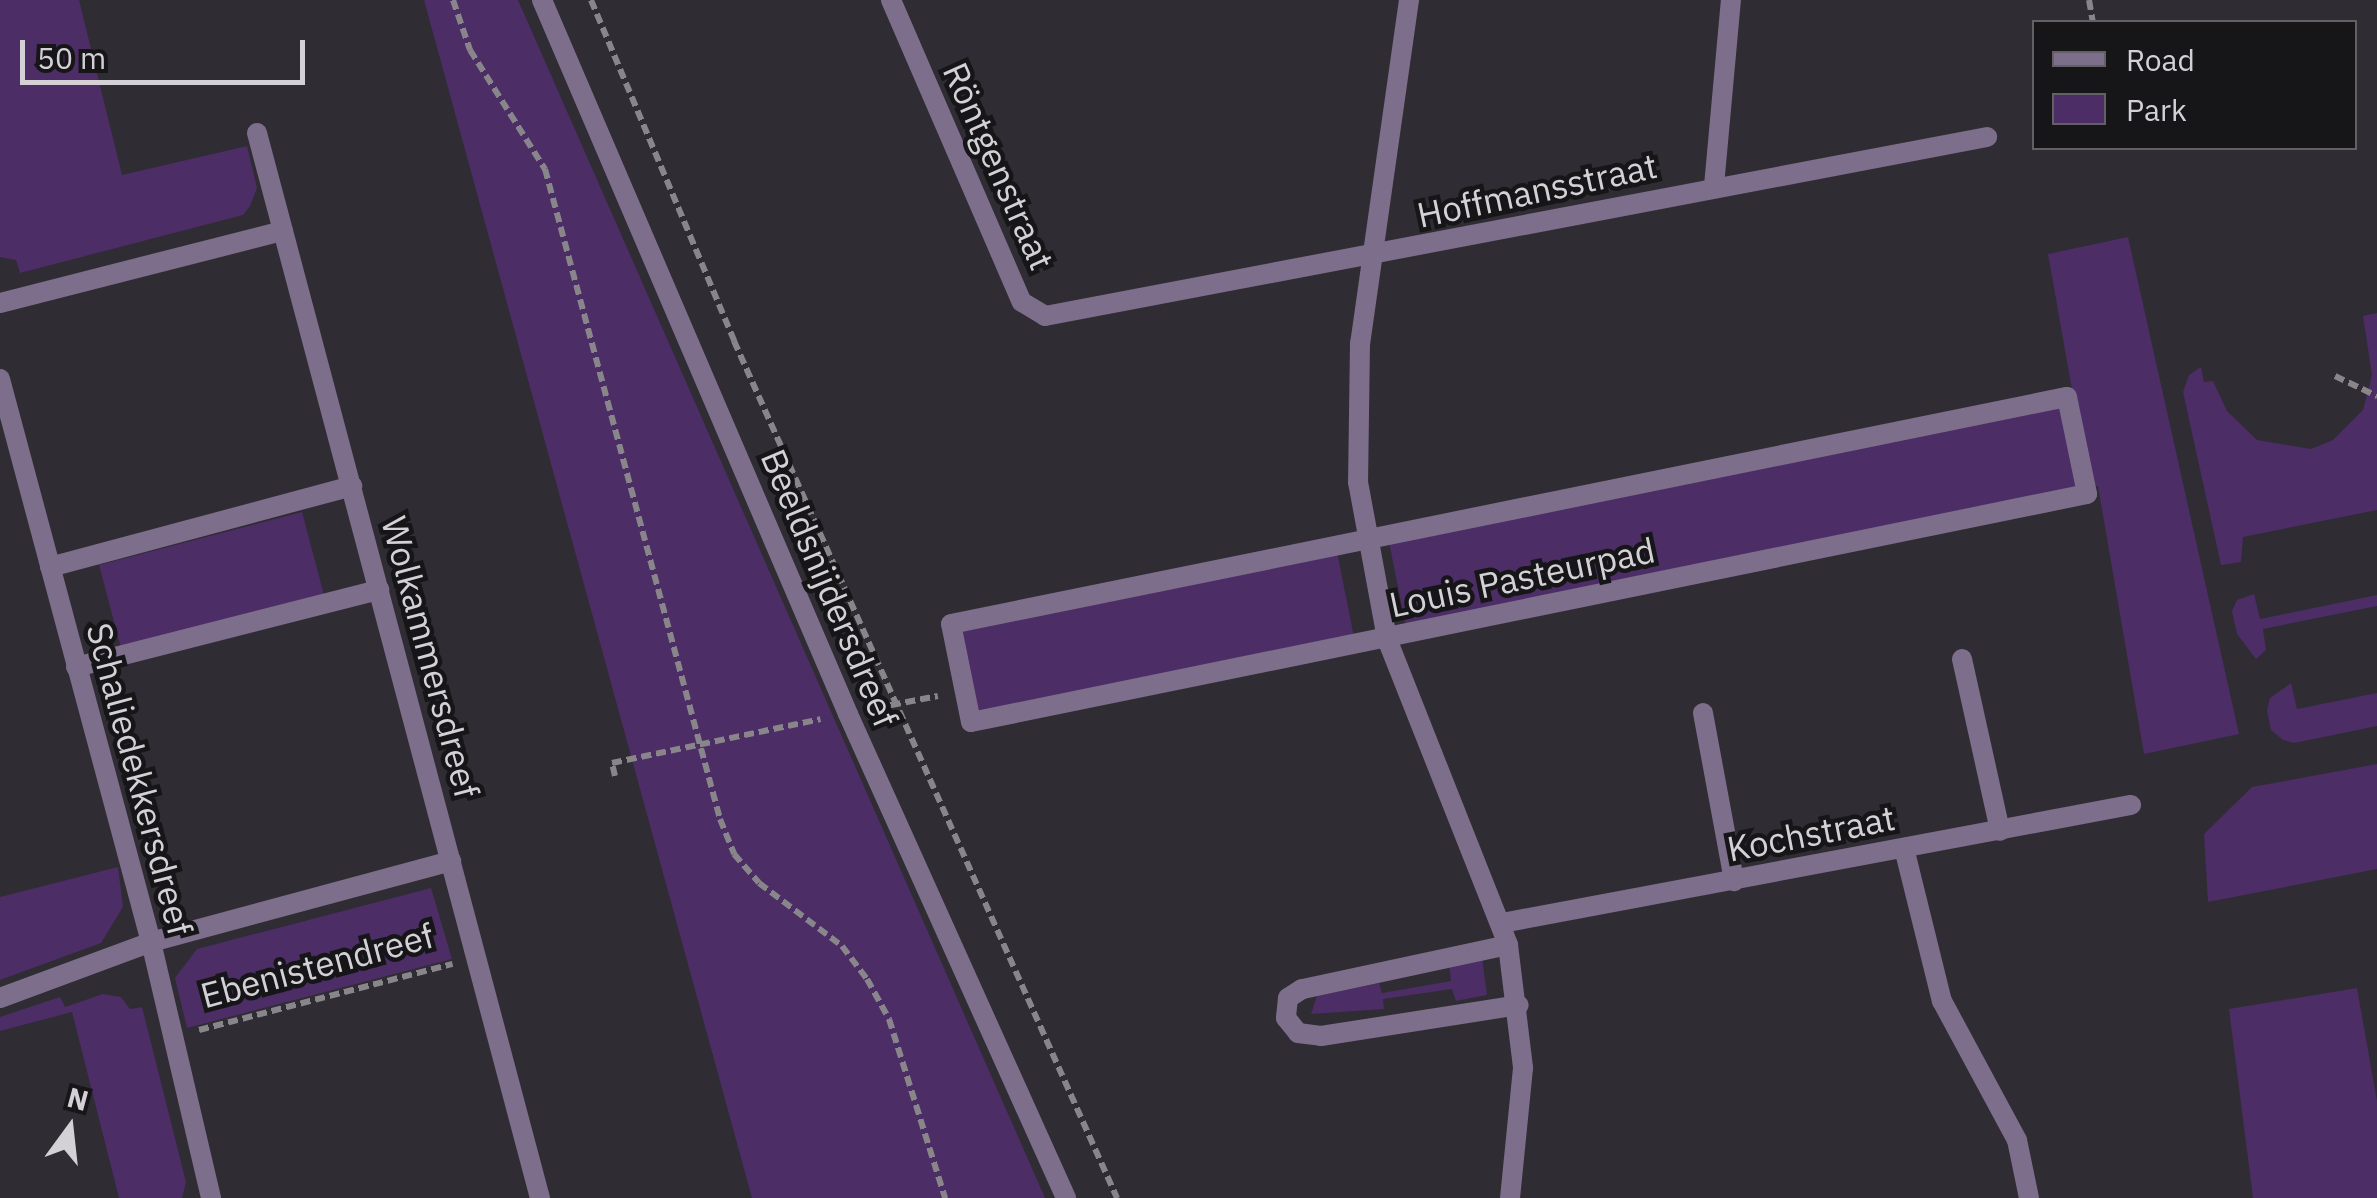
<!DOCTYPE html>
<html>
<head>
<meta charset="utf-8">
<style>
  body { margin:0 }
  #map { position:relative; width:2377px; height:1198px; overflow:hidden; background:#2f2c33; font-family:"IBM Plex Sans",sans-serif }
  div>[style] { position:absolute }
  .green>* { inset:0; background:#4c2d66 }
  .path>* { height:6px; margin-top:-3px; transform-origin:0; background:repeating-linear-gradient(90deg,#88858b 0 10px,transparent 0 15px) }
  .service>* { height:20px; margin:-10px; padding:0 10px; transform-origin:10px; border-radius:10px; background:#7d6e8c }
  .pedestrian>* { height:20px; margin:-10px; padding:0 10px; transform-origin:10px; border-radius:10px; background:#7d6e8c }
  .minor>* { height:20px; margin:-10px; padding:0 10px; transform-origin:10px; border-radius:10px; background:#7d6e8c }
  span { translate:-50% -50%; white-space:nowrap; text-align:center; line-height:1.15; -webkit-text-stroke:9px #161518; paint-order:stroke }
  .street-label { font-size:35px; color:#d4d1d6 }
  .legend { position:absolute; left:2032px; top:20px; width:325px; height:130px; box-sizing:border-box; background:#161518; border:2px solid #626064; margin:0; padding:12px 18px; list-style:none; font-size:30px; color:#d4d1d6 }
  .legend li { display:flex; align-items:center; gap:20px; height:50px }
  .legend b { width:50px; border:2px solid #626064 }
  .north { position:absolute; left:20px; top:1078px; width:100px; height:100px; -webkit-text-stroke:8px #161518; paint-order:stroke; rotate:15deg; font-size:28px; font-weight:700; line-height:40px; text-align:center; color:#d4d1d6 }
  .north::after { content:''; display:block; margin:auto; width:35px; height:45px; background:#d4d1d6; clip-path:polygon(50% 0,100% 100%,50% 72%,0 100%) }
  .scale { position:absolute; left:20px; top:40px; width:285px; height:45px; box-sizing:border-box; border:5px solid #d4d1d6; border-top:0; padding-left:12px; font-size:30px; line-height:35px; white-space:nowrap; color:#d4d1d6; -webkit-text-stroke:8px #161518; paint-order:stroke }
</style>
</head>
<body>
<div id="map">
  <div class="green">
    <i style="clip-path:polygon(0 0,79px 0,122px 175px,247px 146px,257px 188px,250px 206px,243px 215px,20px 273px,16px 260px,0 257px)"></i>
    <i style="clip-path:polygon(424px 0,518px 0,1045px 1198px,752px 1198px)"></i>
    <i style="clip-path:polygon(2128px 237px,2239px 734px,2144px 754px,2098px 486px,1406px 627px,1389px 542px,2074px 401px,2048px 254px)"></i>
    <i style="clip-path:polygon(2377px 313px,2377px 510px,2243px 537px,2241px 562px,2221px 565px,2183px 392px,2189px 375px,2201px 367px,2204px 382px,2213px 381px,2227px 411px,2257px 440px,2311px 449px,2333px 440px,2363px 410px,2372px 375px,2363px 316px)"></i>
    <i style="clip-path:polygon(302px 512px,324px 595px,121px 648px,99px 565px)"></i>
    <i style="clip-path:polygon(1337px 552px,1354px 637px,974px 714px,959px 630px)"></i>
    <i style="clip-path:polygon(2254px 594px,2260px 619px,2377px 595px,2377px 606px,2263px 629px,2266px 650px,2256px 659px,2237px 634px,2232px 611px,2237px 600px)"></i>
    <i style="clip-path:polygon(2291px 683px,2297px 709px,2377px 693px,2377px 726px,2294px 743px,2283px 740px,2271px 730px,2267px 710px,2270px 698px)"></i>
    <i style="clip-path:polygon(2377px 764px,2377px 869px,2208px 902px,2204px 834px,2252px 787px)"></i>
    <i style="clip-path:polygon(118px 867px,123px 907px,101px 943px,0 980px,0 897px)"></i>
    <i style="clip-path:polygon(431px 888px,452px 959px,187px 1028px,175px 978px,197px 949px)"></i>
    <i style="clip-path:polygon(1482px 957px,1487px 995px,1456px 1001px,1452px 989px,1383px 999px,1384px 1009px,1311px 1014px,1317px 996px,1379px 983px,1382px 993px,1451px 981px,1449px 964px)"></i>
    <i style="clip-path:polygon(2357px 988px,2377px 1101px,2377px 1198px,2253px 1198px,2229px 1009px)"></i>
    <i style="clip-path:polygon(103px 994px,121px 997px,130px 1009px,142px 1007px,186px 1182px,182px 1198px,119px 1198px,72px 1012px,0 1031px,0 1017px,60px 997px,65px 1007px)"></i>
  </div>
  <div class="path">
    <i style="left:453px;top:0;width:53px;rotate:71.2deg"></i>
    <i style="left:470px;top:50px;width:141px;rotate:57.8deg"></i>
    <i style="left:545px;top:169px;width:673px;rotate:74.93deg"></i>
    <i style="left:720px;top:819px;width:38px;rotate:68deg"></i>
    <i style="left:734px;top:854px;width:38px;rotate:49deg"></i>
    <i style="left:759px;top:883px;width:104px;rotate:37.2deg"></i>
    <i style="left:842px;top:946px;width:41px;rotate:52.9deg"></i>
    <i style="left:867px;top:979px;width:46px;rotate:61.2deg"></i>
    <i style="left:889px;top:1019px;width:188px;rotate:72.6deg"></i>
    <i style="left:591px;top:0;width:370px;rotate:67.2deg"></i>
    <i style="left:734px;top:341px;width:939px;rotate:65.92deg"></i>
    <i style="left:2089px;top:0;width:22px;rotate:80deg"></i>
    <i style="left:2335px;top:376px;width:47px;rotate:25.5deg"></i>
    <i style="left:876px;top:708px;width:63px;rotate:-11deg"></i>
    <i style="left:615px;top:776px;width:13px;rotate:-103deg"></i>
    <i style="left:612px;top:763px;width:213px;rotate:-11.9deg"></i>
    <i style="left:199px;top:1030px;width:262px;rotate:-14.6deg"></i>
  </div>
  <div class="service">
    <i style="left:1962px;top:659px;width:176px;rotate:77.5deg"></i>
    <i style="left:1703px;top:713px;width:171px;rotate:79.5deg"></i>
  </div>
  <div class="pedestrian">
    <i style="left:2067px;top:397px;width:99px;rotate:78.3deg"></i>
    <i style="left:2087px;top:494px;width:1139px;rotate:168.45deg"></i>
    <i style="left:971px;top:722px;width:100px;rotate:-101.5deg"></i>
    <i style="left:951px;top:624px;width:1139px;rotate:-11.5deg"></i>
    <i style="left:50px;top:567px;width:313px;rotate:-15deg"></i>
    <i style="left:76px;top:667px;width:313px;rotate:-14.3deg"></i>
  </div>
  <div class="minor">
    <i style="left:542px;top:0;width:777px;rotate:66.8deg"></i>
    <i style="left:848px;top:714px;width:531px;rotate:65.75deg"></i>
    <i style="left:891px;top:0;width:329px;rotate:66.6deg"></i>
    <i style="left:1022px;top:302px;width:27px;rotate:31deg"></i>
    <i style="left:1045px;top:316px;width:959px;rotate:-10.76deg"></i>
    <i style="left:1409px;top:0;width:346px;rotate:98.1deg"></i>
    <i style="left:1360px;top:343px;width:139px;rotate:90.8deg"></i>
    <i style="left:1358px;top:482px;width:160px;rotate:79.5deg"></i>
    <i style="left:1387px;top:639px;width:329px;rotate:68.4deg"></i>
    <i style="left:1508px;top:945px;width:124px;rotate:83deg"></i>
    <i style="left:1523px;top:1068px;width:131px;rotate:95.7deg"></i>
    <i style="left:257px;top:133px;width:1102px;rotate:75.12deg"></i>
    <i style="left:1714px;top:186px;width:187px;rotate:-84.8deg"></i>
    <i style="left:0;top:303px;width:292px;rotate:-14.3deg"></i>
    <i style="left:0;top:379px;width:583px;rotate:74.99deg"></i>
    <i style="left:151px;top:942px;width:263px;rotate:76.8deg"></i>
    <i style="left:1904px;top:848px;width:158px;rotate:76.1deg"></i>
    <i style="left:1942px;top:1001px;width:158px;rotate:61.7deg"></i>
    <i style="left:2017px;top:1140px;width:59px;rotate:78.3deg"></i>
    <i style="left:1502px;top:923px;width:640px;rotate:-10.63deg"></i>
    <i style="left:1508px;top:945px;width:211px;rotate:167.9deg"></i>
    <i style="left:1302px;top:989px;width:17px;rotate:147deg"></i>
    <i style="left:1288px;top:998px;width:20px;rotate:96deg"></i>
    <i style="left:1286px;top:1018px;width:19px;rotate:51deg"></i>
    <i style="left:1298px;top:1033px;width:23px;rotate:7deg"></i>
    <i style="left:1321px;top:1036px;width:200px;rotate:-8.9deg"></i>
    <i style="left:0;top:998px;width:161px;rotate:-20.3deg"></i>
    <i style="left:151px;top:942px;width:311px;rotate:-15.1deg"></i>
  </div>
  <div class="street-label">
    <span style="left:999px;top:166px;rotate:66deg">Röntgenstraat</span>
    <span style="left:1537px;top:190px;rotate:-12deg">Hoffmansstraat</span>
    <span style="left:1522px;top:577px;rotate:-12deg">Louis Pasteurpad</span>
    <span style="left:830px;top:588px;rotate:67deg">Beeldsnijdersdreef</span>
    <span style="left:431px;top:657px;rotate:75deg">Wolkammersdreef</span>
    <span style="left:140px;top:779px;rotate:75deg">Schaliedekkersdreef</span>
    <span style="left:1811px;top:833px;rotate:-11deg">Kochstraat</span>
    <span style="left:317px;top:965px;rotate:-15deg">Ebenistendreef</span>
  </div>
  <ul class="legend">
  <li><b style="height:12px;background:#7d6e8c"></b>Road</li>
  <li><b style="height:28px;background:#4c2d66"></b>Park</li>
  </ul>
  <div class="north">N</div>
  <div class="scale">50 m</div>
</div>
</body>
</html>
